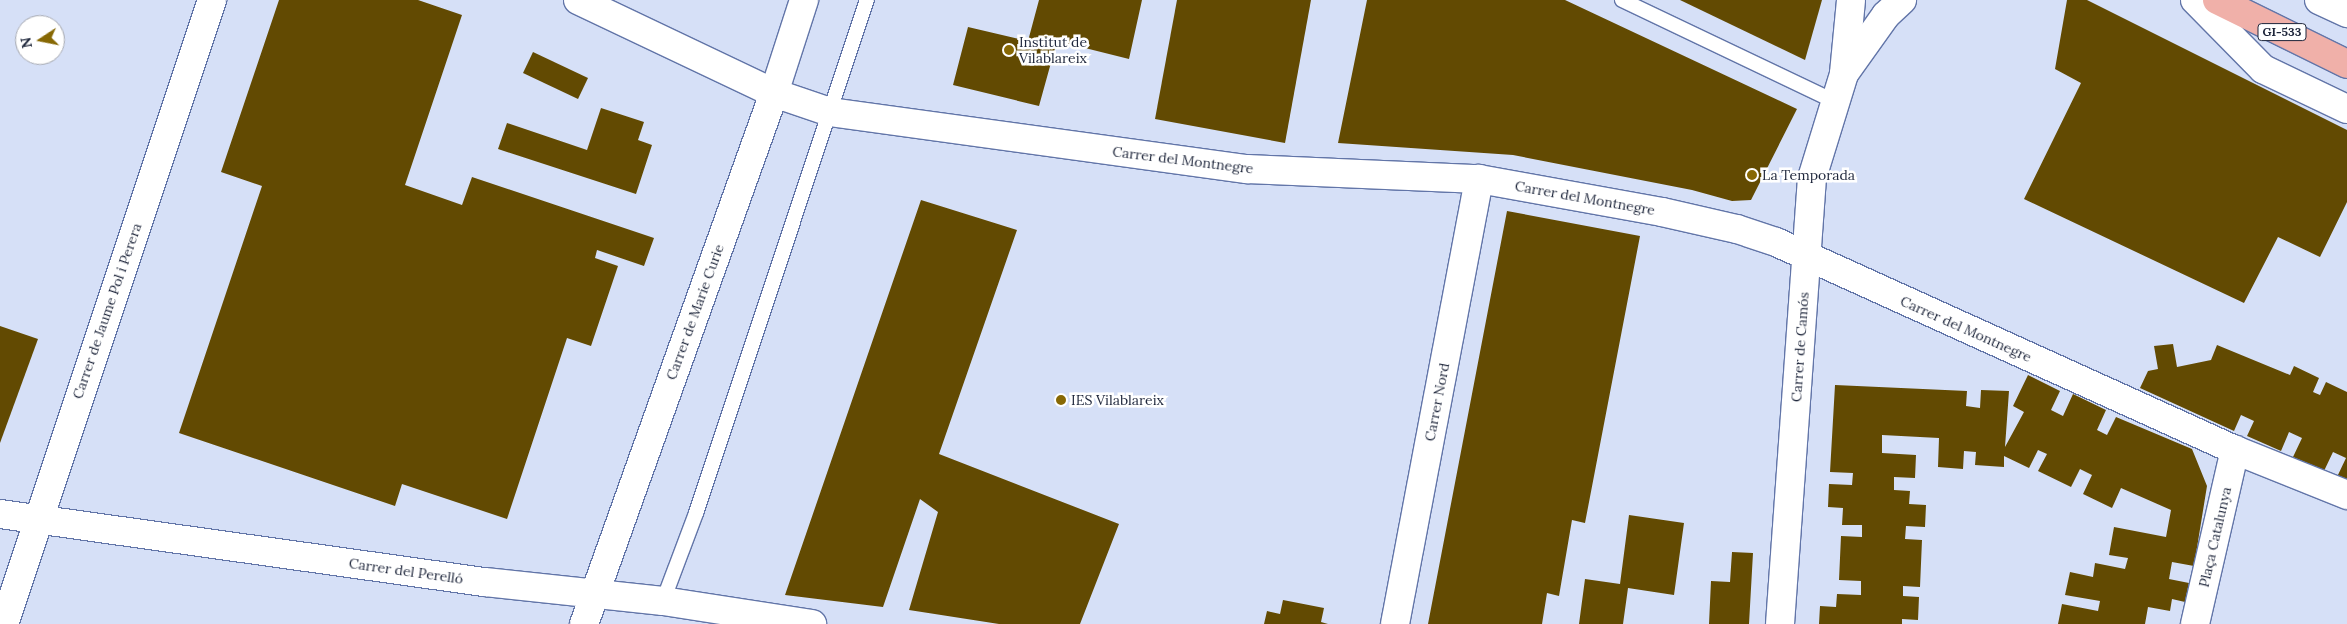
<!DOCTYPE html>
<html>
<head>
<meta charset="utf-8">
<style>
  body { margin:0 }
  #map { position:relative; width:2347px; height:624px; overflow:hidden; background:#d6e0f7; font-family:Lora,serif }
  div>[style] { position:absolute }
  .building>* { inset:0; background:#624a02 }
  .roads { filter:drop-shadow(1px 0 #6275a8) drop-shadow(-1px 0 #6275a8) drop-shadow(0 1px #6275a8) drop-shadow(0 -1px #6275a8) }
  .lane>* { height:14px; margin:-7px; padding:0 7px; transform-origin:7px; border-radius:7px; background:#fff }
  .street>* { height:28px; margin:-14px; padding:0 14px; transform-origin:14px; border-radius:14px; background:#fff }
  .primary>* { height:28px; margin:-14px; padding:0 14px; transform-origin:14px; border-radius:14px; background:#f0b0a9 }
  .dots>* { width:14px; height:14px; translate:-50% -50%; box-sizing:border-box; border:2px solid #fff; border-radius:50% }
  span { translate:-50% -50%; white-space:nowrap; text-align:center; line-height:1.15; -webkit-text-stroke:5px #fff; paint-order:stroke }
  .shield-label span { padding:1px 4px; background:#fff; border:1px solid; border-radius:4px; -webkit-text-stroke-width:0 }
  .shield-label { font-size:12px; color:#1d253a; font-weight:700 }
  .poi-label { font-size:14px; color:#1d253a }
  .left { translate:0 -50%; text-align:left }
  .street-label { font-size:14px; color:#1d253a }
  .north { position:absolute; left:15px; top:15px; width:50px; height:50px; box-sizing:border-box; background:#fff; border:1px solid #a5a8b0; border-radius:50%; rotate:259deg; font-size:14px; font-weight:700; line-height:20px; text-align:center; color:#1d253a }
  .north::after { content:''; display:block; margin:auto; width:18px; height:22px; background:#876804; clip-path:polygon(50% 0,100% 100%,50% 72%,0 100%) }
</style>
</head>
<body>
<div id="map">
  <div class="building">
    <i style="clip-path:polygon(279px 0,418px 0,462px 15px,405px 185px,462px 205px,472px 177px,654px 238px,644px 266px,597px 250px,595px 258px,618px 266px,591px 346px,567px 338px,507px 519px,402px 484px,395px 506px,179px 433px,262px 186px,221px 172px)"></i>
    <i style="clip-path:polygon(1039px 0,1142px 0,1129px 59px,1057px 41px,1039px 106px,953px 85px,968px 27px,1028px 41px)"></i>
    <i style="clip-path:polygon(1177px 0,1311px 0,1285px 143px,1155px 119px)"></i>
    <i style="clip-path:polygon(1367px 0,1565px 0,1797px 109px,1751px 200px,1732px 201px,1692px 190px,1513px 155px,1338px 143px)"></i>
    <i style="clip-path:polygon(1680px 0,1822px 0,1805px 60px)"></i>
    <i style="clip-path:polygon(2067px 0,2087px 0,2347px 130px,2347px 202px,2320px 257px,2278px 237px,2244px 303px,2024px 199px,2081px 83px,2055px 69px)"></i>
    <i style="clip-path:polygon(533px 52px,588px 78px,578px 99px,523px 73px)"></i>
    <i style="clip-path:polygon(601px 108px,644px 122px,638px 140px,652px 145px,636px 194px,498px 149px,507px 123px,587px 150px)"></i>
    <i style="clip-path:polygon(921px 200px,1017px 230px,939px 454px,1119px 524px,1080px 624px,999px 624px,909px 610px,938px 512px,920px 499px,883px 607px,785px 595px)"></i>
    <i style="clip-path:polygon(1507px 211px,1640px 236px,1585px 523px,1572px 520px,1559px 596px,1547px 593px,1542px 624px,1428px 624px)"></i>
    <i style="clip-path:polygon(0 326px,38px 339px,0 443px)"></i>
    <i style="clip-path:polygon(2173px 344px,2177px 367px,2211px 360px,2217px 345px,2290px 375px,2294px 366px,2319px 378px,2313px 392px,2320px 395px,2326px 382px,2347px 392px,2347px 481px,2337px 477px,2346px 458px,2333px 452px,2324px 471px,2293px 457px,2302px 438px,2289px 432px,2281px 451px,2247px 436px,2254px 421px,2241px 415px,2234px 431px,2140px 388px,2148px 371px,2158px 369px,2154px 346px)"></i>
    <i style="clip-path:polygon(2028px 375px,2060px 391px,2051px 410px,2063px 416px,2073px 394px,2106px 410px,2097px 430px,2107px 435px,2116px 417px,2192px 449px,2207px 486px,2194px 566px,2172px 562px,2169px 579px,2189px 583px,2185px 602px,2172px 599px,2170px 611px,2148px 607px,2145px 624px,2058px 624px,2062px 604px,2098px 611px,2100px 601px,2065px 595px,2070px 572px,2093px 577px,2095px 563px,2125px 569px,2128px 558px,2109px 555px,2114px 527px,2166px 537px,2171px 510px,2121px 488px,2112px 508px,2083px 494px,2092px 475px,2080px 469px,2071px 487px,2038px 471px,2047px 454px,2038px 450px,2029px 468px,2004px 456px,2004px 467px,1975px 465px,1976px 452px,1964px 451px,1963px 469px,1938px 467px,1939px 438px,1882px 435px,1882px 453px,1916px 455px,1915px 478px,1894px 477px,1894px 490px,1910px 491px,1909px 504px,1926px 505px,1925px 527px,1906px 526px,1905px 539px,1922px 540px,1920px 587px,1903px 586px,1903px 596px,1919px 597px,1918px 620px,1902px 619px,1902px 624px,1819px 624px,1820px 606px,1836px 607px,1837px 594px,1861px 595px,1861px 581px,1839px 580px,1841px 536px,1862px 537px,1862px 525px,1842px 525px,1843px 508px,1828px 507px,1829px 484px,1852px 485px,1853px 473px,1830px 472px,1835px 385px,1967px 391px,1966px 406px,1980px 408px,1981px 390px,2009px 391px,2005px 447px,2024px 412px,2013px 406px)"></i>
    <i style="clip-path:polygon(1629px 515px,1684px 523px,1674px 595px,1628px 588px,1623px 624px,1579px 624px,1585px 579px,1620px 584px)"></i>
    <i style="clip-path:polygon(1732px 552px,1753px 553px,1749px 624px,1709px 624px,1711px 581px,1730px 582px)"></i>
    <i style="clip-path:polygon(1283px 600px,1324px 608px,1321px 622px,1328px 624px,1264px 624px,1267px 611px,1280px 614px)"></i>
  </div>
  <div class="roads">
    <div class="lane">
      <i style="left:1622px;top:0;width:235px;rotate:25.5deg"></i>
      <i style="left:663px;top:601px;width:94px;rotate:-69.4deg"></i>
      <i style="left:696px;top:513px;width:541px;rotate:-71.57deg"></i>
    </div>
    <div class="street">
      <i style="left:578px;top:0;width:217px;rotate:25.4deg"></i>
      <i style="left:774px;top:93px;width:59px;rotate:18.7deg"></i>
      <i style="left:830px;top:112px;width:421px;rotate:7.8deg"></i>
      <i style="left:1247px;top:169px;width:232px;rotate:2.5deg"></i>
      <i style="left:1479px;top:179px;width:186px;rotate:10.2deg"></i>
      <i style="left:1662px;top:212px;width:77px;rotate:12.8deg"></i>
      <i style="left:1737px;top:229px;width:41px;rotate:18.4deg"></i>
      <i style="left:1776px;top:242px;width:504px;rotate:24.38deg"></i>
      <i style="left:2235px;top:450px;width:121px;rotate:21.9deg"></i>
      <i style="left:2195px;top:0;width:97px;rotate:45.4deg"></i>
      <i style="left:2263px;top:69px;width:93px;rotate:25.5deg"></i>
      <i style="left:2319px;top:0;width:31px;rotate:25deg"></i>
      <i style="left:1844px;top:73px;width:73px;rotate:-84.5deg"></i>
      <i style="left:0;top:514px;width:490px;rotate:8deg"></i>
      <i style="left:485px;top:582px;width:179px;rotate:6.1deg"></i>
      <i style="left:663px;top:601px;width:151px;rotate:8.8deg"></i>
      <i style="left:4px;top:624px;width:658px;rotate:-71.57deg"></i>
      <i style="left:584px;top:624px;width:564px;rotate:-70.31deg"></i>
      <i style="left:774px;top:93px;width:98px;rotate:-72.1deg"></i>
      <i style="left:1395px;top:624px;width:453px;rotate:-79.3deg"></i>
      <i style="left:1780px;top:624px;width:447px;rotate:-85.9deg"></i>
      <i style="left:1812px;top:178px;width:109px;rotate:-72.9deg"></i>
      <i style="left:1844px;top:74px;width:72px;rotate:-54.6deg"></i>
      <i style="left:1886px;top:15px;width:22px;rotate:-43deg"></i>
      <i style="left:2195px;top:624px;width:179px;rotate:-77.1deg"></i>
    </div>
    <div class="primary">
      <i style="left:2217px;top:0;width:145px;rotate:26.2deg"></i>
    </div>
  </div>
  <div class="dots">
    <i style="left:1009px;top:50px;background:#876804"></i>
    <i style="left:1752px;top:175px;background:#876804"></i>
    <i style="left:1061px;top:400px;background:#876804"></i>
  </div>
  <div class="shield-label">
    <span style="left:2282px;top:32px">GI-533</span>
  </div>
  <div class="poi-label">
    <span class="left" style="left:1019px;top:50px">Institut de<br>Vilablareix</span>
    <span class="left" style="left:1762px;top:175px">La Temporada</span>
    <span class="left" style="left:1071px;top:400px">IES Vilablareix</span>
  </div>
  <div class="street-label">
    <span style="left:1183px;top:160px;rotate:7deg">Carrer del Montnegre</span>
    <span style="left:1585px;top:198px;rotate:10deg">Carrer del Montnegre</span>
    <span style="left:107px;top:311px;rotate:-71deg">Carrer de Jaume Pol i Perera</span>
    <span style="left:695px;top:312px;rotate:-70deg">Carrer de Marie Curie</span>
    <span style="left:1966px;top:329px;rotate:24deg">Carrer del Montnegre</span>
    <span style="left:1800px;top:347px;rotate:-86deg">Carrer de Camós</span>
    <span style="left:1437px;top:402px;rotate:-79deg">Carrer Nord</span>
    <span style="left:2215px;top:537px;rotate:-77deg">Plaça Catalunya</span>
    <span style="left:406px;top:571px;rotate:8deg">Carrer del Perelló</span>
  </div>
  <div class="north">N</div>
</div>
</body>
</html>
